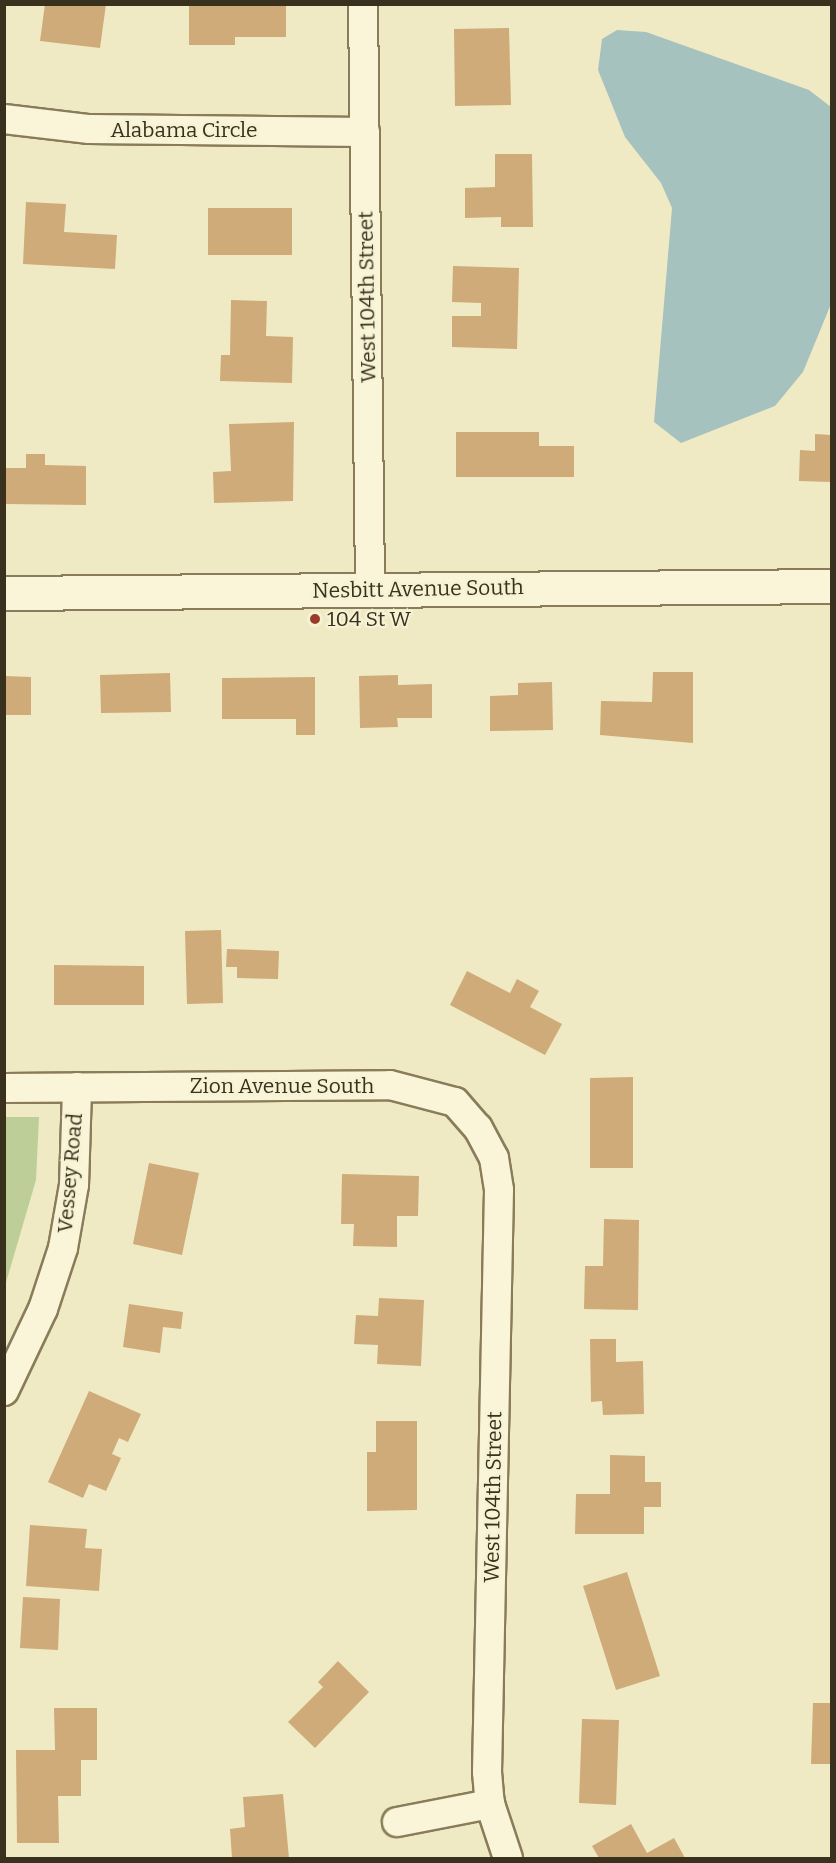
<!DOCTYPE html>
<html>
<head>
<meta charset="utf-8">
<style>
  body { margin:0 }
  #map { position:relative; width:836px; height:1863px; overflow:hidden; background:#efeac4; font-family:Bitter,serif }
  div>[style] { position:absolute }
  .green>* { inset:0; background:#bece98 }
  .water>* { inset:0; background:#a6c2bf }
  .building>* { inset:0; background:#ceab79 }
  .roads { filter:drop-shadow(2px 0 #8a7c5a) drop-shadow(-2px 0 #8a7c5a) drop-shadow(0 2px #8a7c5a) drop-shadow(0 -2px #8a7c5a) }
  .street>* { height:28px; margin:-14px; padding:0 14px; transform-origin:14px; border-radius:14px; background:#faf5d8 }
  .secondary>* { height:33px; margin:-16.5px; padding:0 16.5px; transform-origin:16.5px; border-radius:16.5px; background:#faf5d8 }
  .dots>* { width:16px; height:16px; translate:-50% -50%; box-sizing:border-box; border:3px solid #f6f2d4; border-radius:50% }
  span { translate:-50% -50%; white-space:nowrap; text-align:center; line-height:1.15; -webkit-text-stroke:4.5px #f6f2d4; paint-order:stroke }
  .street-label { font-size:21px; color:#3a301e }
  .poi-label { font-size:21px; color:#3a301e }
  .left { translate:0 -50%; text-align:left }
  .frame { position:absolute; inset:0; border:6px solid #3a301e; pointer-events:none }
</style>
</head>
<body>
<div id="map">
  <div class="green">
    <i style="clip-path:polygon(5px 1117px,39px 1117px,36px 1180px,5px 1286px)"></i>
  </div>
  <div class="water">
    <i style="clip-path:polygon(617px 30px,646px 32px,809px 90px,831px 107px,831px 304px,803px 372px,775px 406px,681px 443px,654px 422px,672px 208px,661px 183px,625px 137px,598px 70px,602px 39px)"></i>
  </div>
  <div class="building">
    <i style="clip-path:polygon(45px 4px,106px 4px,100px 48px,40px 41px)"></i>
    <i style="clip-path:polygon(189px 4px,286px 4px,286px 37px,235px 37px,235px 45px,189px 45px)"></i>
    <i style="clip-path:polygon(509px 28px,511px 105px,455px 106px,454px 29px)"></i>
    <i style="clip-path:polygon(495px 154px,532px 154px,533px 227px,501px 227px,501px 217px,465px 218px,465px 188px,495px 187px)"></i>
    <i style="clip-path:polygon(26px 202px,66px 204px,64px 232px,117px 235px,115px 269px,23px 264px)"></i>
    <i style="clip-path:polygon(208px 208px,292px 208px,292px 255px,208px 255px)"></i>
    <i style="clip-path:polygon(453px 266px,519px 268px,517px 349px,452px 347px,452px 316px,481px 316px,481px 303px,452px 302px)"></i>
    <i style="clip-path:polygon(231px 300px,267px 301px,266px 336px,293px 337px,292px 383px,220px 381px,221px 355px,230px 355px)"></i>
    <i style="clip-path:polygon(294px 422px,293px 501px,214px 503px,213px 472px,231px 471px,229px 424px)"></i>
    <i style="clip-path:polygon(456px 432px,539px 432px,539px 446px,574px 446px,574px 477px,456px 477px)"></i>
    <i style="clip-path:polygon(815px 434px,832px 435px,832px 482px,799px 481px,800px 450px,815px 451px)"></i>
    <i style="clip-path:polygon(26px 454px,45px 454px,45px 465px,86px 466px,86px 505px,4px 504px,4px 468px,26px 468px)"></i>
    <i style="clip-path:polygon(653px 672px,693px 672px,693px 743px,600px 735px,601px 701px,652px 702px)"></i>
    <i style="clip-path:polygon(170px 673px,171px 712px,101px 713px,100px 675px)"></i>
    <i style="clip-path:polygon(398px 675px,398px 685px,432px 684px,432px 718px,397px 718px,398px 727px,360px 728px,359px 676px)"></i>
    <i style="clip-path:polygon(4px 676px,31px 677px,31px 715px,4px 715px)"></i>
    <i style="clip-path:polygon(315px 677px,315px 735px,296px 735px,296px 719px,222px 719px,222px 678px)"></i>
    <i style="clip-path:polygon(552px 682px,553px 730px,490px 731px,490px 696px,518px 695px,518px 683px)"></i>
    <i style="clip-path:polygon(221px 930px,223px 1003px,187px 1004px,185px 931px)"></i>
    <i style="clip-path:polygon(227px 949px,279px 951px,278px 979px,237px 978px,237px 967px,226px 967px)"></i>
    <i style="clip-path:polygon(54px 965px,144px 966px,144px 1005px,54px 1005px)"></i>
    <i style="clip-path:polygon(467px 971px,510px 993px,517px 979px,539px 991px,530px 1007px,562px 1024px,545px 1055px,450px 1005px)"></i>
    <i style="clip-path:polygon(633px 1077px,633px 1168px,590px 1168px,590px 1078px)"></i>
    <i style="clip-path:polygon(149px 1163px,199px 1173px,182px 1255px,133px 1244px)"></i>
    <i style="clip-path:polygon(342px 1174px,419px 1176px,418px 1216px,397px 1216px,397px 1247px,353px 1246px,354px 1224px,341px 1224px)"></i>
    <i style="clip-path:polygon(604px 1219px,639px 1220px,638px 1310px,584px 1309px,585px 1266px,603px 1266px)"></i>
    <i style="clip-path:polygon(379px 1298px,424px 1300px,421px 1366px,377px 1364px,378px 1345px,354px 1344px,356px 1315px,378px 1316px)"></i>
    <i style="clip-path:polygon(129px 1304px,183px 1312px,181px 1329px,163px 1327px,160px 1353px,123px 1347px)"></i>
    <i style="clip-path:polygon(590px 1339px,616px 1339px,616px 1362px,643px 1361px,644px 1414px,603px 1415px,602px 1401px,591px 1402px)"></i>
    <i style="clip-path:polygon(89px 1391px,141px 1414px,128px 1442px,119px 1438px,112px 1454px,121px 1458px,106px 1491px,89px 1484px,83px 1498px,48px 1482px)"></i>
    <i style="clip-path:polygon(376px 1421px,417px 1421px,417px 1510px,367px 1511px,367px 1452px,376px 1452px)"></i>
    <i style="clip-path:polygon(610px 1455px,645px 1456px,645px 1482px,661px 1482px,661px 1507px,644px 1507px,644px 1534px,575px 1534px,576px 1494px,610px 1494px)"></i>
    <i style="clip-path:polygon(30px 1525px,87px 1529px,85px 1548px,102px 1549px,99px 1591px,26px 1586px)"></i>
    <i style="clip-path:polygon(627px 1572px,660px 1676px,616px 1690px,583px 1586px)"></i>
    <i style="clip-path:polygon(23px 1597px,60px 1599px,58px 1650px,20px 1648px)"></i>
    <i style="clip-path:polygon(338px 1661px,369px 1692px,315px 1748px,288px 1722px,323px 1687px,318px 1682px)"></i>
    <i style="clip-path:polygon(813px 1703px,832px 1703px,832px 1764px,811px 1764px)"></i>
    <i style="clip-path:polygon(54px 1708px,97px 1708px,97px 1760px,81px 1760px,81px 1796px,58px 1796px,59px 1843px,17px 1843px,16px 1750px,55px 1750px)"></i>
    <i style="clip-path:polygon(582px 1719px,619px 1720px,616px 1805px,579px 1803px)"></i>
    <i style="clip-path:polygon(283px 1794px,289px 1858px,232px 1858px,230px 1829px,245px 1827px,243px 1797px)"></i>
    <i style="clip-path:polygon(631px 1824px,647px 1853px,674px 1838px,685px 1858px,599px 1858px,592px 1846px)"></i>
  </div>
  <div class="roads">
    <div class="street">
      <i style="left:363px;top:4px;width:585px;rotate:89.31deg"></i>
      <i style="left:4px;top:119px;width:86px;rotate:6.7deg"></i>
      <i style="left:89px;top:129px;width:276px;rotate:0.6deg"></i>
      <i style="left:4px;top:1088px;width:386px;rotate:-0.4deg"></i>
      <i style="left:390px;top:1085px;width:67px;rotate:14.7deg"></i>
      <i style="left:455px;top:1102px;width:35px;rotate:49deg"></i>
      <i style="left:478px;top:1128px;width:34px;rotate:62deg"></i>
      <i style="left:494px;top:1158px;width:32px;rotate:81deg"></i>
      <i style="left:499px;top:1190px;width:582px;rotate:91.18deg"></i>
      <i style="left:487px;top:1772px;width:32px;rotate:85deg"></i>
      <i style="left:490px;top:1804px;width:57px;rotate:71.6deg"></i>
      <i style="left:4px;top:1391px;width:91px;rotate:-64.6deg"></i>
      <i style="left:43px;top:1309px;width:64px;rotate:-71.8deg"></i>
      <i style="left:63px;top:1248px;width:64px;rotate:-80.1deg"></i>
      <i style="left:74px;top:1185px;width:98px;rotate:-88.2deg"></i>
      <i style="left:397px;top:1822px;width:95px;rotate:-11deg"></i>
    </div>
    <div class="secondary">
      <i style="left:4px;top:593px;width:828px;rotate:-0.48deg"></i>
    </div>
  </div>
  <div class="dots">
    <i style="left:315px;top:619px;background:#9b3b29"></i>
  </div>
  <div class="street-label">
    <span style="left:184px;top:130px">Alabama Circle</span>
    <span style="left:367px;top:297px;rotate:-91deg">West 104th Street</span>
    <span style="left:418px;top:589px;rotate:-1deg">Nesbitt Avenue South</span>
    <span style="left:282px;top:1086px">Zion Avenue South</span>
    <span style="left:70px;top:1173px;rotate:-85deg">Vessey Road</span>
    <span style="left:493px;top:1497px;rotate:-89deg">West 104th Street</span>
  </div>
  <div class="poi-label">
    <span class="left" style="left:327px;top:619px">104 St W</span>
  </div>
  <div class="frame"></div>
</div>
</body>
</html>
